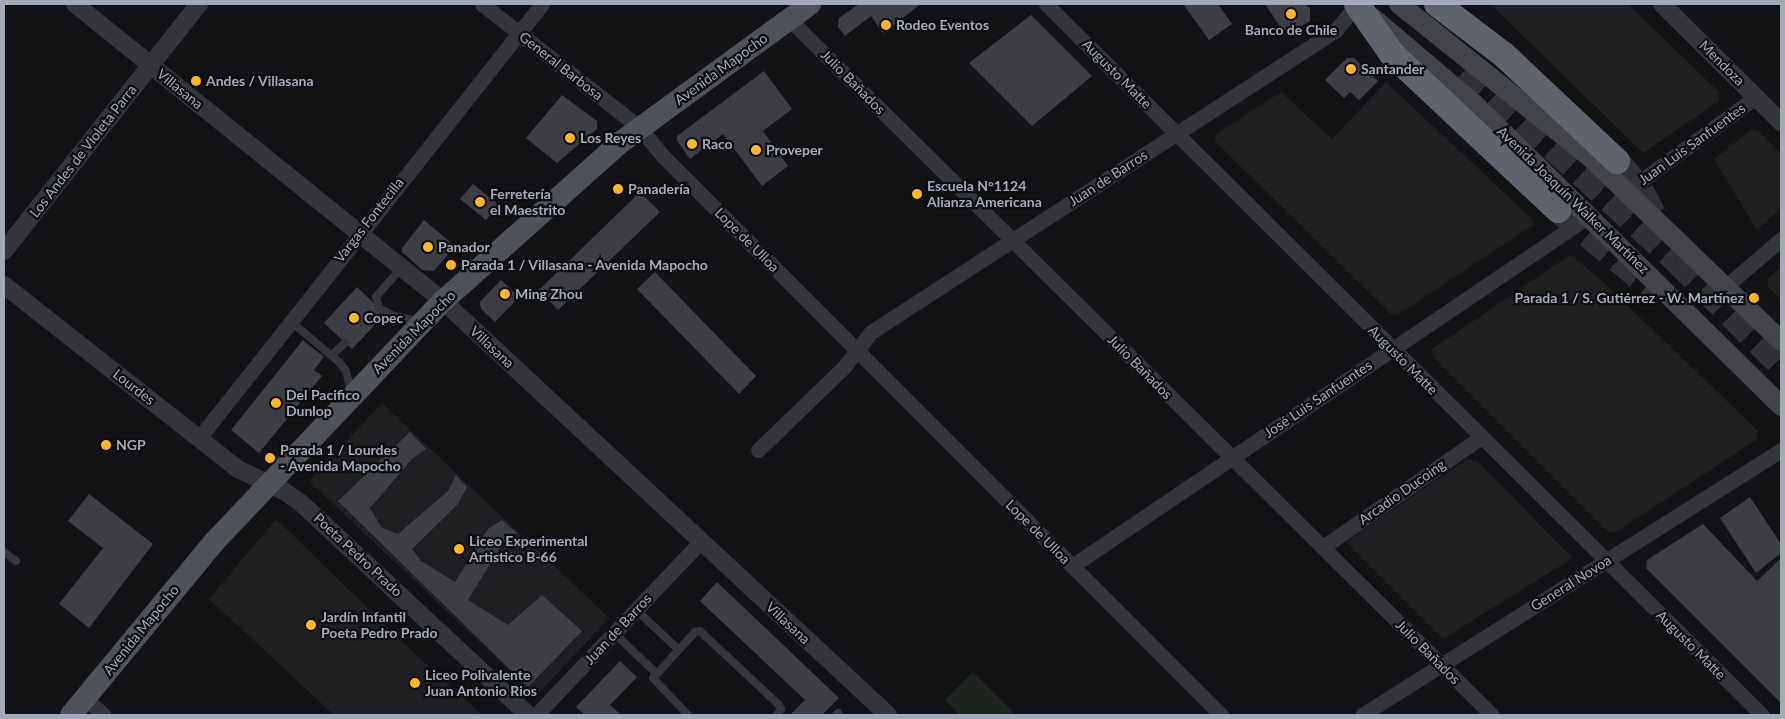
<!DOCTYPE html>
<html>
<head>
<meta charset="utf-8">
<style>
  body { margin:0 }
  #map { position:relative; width:1785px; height:719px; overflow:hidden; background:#131315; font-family:Lato,sans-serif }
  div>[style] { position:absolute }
  .built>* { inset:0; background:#1f1f22 }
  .green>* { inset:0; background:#1b231c }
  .building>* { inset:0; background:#3d3e43 }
  .motorway-tunnel>* { height:26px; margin-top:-13px; transform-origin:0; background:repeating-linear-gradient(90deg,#303135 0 26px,transparent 0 39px) }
  .service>* { height:8px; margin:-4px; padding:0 4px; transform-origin:4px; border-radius:4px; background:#34353a }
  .minor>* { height:15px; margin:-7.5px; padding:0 7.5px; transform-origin:7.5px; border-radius:7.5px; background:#34353a }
  .tertiary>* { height:18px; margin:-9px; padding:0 9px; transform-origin:9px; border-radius:9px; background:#34353a }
  .secondary>* { height:20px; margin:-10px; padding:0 10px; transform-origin:10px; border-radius:10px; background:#42444a }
  .primary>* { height:22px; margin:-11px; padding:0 11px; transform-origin:11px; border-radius:11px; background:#50525a }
  .motorway>* { height:26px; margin:-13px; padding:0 13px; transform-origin:13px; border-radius:13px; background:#5f636c }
  .dots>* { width:14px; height:14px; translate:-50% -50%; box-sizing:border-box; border:2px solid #0e0e10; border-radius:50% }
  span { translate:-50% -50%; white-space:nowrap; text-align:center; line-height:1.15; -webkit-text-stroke:4.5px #0e0e10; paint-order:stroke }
  .poi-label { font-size:14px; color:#a4a9b7; font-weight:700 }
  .left { translate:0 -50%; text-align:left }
  .right { translate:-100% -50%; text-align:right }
  .street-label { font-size:14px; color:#a4a9b7 }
  .frame { position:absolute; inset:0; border:5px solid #a4a9b7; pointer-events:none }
</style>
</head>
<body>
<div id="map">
  <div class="built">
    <i style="clip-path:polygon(1490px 4px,1628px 4px,1719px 92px,1719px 101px,1643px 153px)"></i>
    <i style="clip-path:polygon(1386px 82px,1533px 220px,1533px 225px,1398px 315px,1391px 314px,1215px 141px,1216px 134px,1281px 92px,1332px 139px)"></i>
    <i style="clip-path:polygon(1752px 129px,1759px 131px,1781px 154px,1781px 208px,1757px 230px,1714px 159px)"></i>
    <i style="clip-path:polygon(1570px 255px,1598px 277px,1758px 431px,1756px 440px,1616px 532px,1608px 532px,1433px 357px,1432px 349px)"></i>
    <i style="clip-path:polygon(1781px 268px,1781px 300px,1768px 287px,1768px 278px)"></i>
    <i style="clip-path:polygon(382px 403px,609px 618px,536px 696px,309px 481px)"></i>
    <i style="clip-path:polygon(1467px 459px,1477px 461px,1573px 558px,1443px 639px,1346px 542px)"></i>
    <i style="clip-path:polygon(276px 519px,412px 651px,482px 715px,334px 715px,209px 599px)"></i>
  </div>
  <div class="green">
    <i style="clip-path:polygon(973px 672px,1016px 715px,960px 715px,945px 700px)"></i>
  </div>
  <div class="building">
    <i style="clip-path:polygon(859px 4px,921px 4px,883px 33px,871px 16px,845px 36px,838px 27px,839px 18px)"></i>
    <i style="clip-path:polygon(1183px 4px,1218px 4px,1232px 24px,1209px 40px)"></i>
    <i style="clip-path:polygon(1265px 4px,1305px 4px,1310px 8px,1310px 21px,1286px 36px)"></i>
    <i style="clip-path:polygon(1031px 15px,1092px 76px,1032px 126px,969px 63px)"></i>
    <i style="clip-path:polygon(1347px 58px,1354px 58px,1378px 81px,1359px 100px,1350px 92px,1344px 98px,1325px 80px)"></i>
    <i style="clip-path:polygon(764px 71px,792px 109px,763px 131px,788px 166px,762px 186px,723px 134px,690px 159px,677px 141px,677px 136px)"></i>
    <i style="clip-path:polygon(562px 95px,597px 121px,597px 129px,557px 163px,526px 138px)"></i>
    <i style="clip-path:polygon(473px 184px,499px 205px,486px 220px,460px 199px)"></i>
    <i style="clip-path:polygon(640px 192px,660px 212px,558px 310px,539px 290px)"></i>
    <i style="clip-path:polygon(424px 220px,455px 246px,434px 271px,422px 270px,402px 252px,402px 248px)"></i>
    <i style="clip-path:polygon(655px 272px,756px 376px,739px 394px,637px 289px)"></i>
    <i style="clip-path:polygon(501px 280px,519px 297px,495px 322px,481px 309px,480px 302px)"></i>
    <i style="clip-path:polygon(357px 287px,385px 314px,352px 349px,324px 323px)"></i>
    <i style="clip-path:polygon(303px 340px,324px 357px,314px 370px,322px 376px,259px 453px,231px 430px)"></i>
    <i style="clip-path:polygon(410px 432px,426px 449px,413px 458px,370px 508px,382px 528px,398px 534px,448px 491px,456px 475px,467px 487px,458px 504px,412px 549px,421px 561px,455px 582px,488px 529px,502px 520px,517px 533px,503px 543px,468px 600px,508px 625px,542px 595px,582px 631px,528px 687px,338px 501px)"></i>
    <i style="clip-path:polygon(89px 494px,153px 544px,89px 628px,59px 604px,103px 548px,68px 521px)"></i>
    <i style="clip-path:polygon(1750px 497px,1781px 544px,1781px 553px,1756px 573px,1720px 518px)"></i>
    <i style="clip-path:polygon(1703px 524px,1757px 581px,1781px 558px,1781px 703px,1646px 568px,1647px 560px)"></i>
    <i style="clip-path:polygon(717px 582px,839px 698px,822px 715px,790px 715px,805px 700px,700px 601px)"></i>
    <i style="clip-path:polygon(620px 661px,637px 677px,610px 705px,621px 715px,585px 715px,576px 707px)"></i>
  </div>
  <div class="motorway-tunnel">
    <i style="left:1466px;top:69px;width:284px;rotate:42.3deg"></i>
    <i style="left:1676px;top:260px;width:148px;rotate:45deg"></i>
    <i style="left:1617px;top:161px;width:38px;rotate:51deg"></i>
    <i style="left:1641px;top:191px;width:39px;rotate:63deg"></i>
    <i style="left:1558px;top:210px;width:129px;rotate:39.6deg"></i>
  </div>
  <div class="service">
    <i style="left:402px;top:267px;width:40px;rotate:131deg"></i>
    <i style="left:376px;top:297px;width:11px;rotate:75deg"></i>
    <i style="left:379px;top:308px;width:17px;rotate:28deg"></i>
    <i style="left:394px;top:316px;width:25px;rotate:12deg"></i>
    <i style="left:290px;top:321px;width:64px;rotate:39.9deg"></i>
    <i style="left:339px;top:362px;width:11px;rotate:52deg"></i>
    <i style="left:346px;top:371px;width:21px;rotate:76deg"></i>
    <i style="left:332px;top:355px;width:18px;rotate:-43deg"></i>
    <i style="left:4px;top:552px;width:15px;rotate:37deg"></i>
    <i style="left:636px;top:610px;width:57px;rotate:42.9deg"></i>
    <i style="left:614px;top:633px;width:58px;rotate:43.6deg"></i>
    <i style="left:688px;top:715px;width:51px;rotate:-133.4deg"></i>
    <i style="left:653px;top:678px;width:62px;rotate:-47.6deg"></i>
    <i style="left:695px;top:632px;width:5px;rotate:-11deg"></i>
    <i style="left:700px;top:631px;width:107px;rotate:43.1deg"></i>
    <i style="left:778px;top:704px;width:6px;rotate:59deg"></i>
    <i style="left:781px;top:709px;width:7px;rotate:124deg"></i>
    <i style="left:836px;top:715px;width:3px;rotate:-45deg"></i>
  </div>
  <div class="minor">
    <i style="left:482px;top:4px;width:201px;rotate:38.1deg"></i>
    <i style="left:640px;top:128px;width:36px;rotate:51deg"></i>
    <i style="left:663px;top:156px;width:790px;rotate:45.05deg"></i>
    <i style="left:1046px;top:4px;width:1009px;rotate:44.8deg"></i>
    <i style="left:789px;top:19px;width:989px;rotate:44.71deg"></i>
    <i style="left:1627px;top:191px;width:160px;rotate:-36.1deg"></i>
    <i style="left:1725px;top:287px;width:74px;rotate:-40.6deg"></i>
    <i style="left:199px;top:438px;width:553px;rotate:-51.68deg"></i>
    <i style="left:758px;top:450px;width:120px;rotate:-44deg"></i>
    <i style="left:844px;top:367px;width:44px;rotate:-52.4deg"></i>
    <i style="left:871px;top:332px;width:554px;rotate:-33deg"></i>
    <i style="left:1336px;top:30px;width:33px;rotate:-51deg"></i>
    <i style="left:1323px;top:547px;width:193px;rotate:-34.8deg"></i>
    <i style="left:1072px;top:566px;width:624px;rotate:-34.1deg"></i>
    <i style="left:85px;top:698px;width:25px;rotate:42deg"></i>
    <i style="left:536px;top:715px;width:238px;rotate:-46.5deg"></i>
    <i style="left:1362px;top:715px;width:496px;rotate:-32.3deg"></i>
  </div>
  <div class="tertiary">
    <i style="left:75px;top:4px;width:473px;rotate:38.9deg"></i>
    <i style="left:443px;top:301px;width:608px;rotate:42.93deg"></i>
    <i style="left:1662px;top:4px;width:168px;rotate:44.8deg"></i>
    <i style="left:4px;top:251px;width:315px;rotate:-51.7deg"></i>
    <i style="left:4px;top:285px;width:298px;rotate:38.2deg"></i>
    <i style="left:238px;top:469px;width:51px;rotate:25.6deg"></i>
    <i style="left:284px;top:491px;width:21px;rotate:35deg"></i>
    <i style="left:301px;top:503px;width:311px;rotate:43deg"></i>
  </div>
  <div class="secondary">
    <i style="left:1399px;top:4px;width:246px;rotate:38.7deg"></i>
    <i style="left:1591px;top:158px;width:264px;rotate:43.9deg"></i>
    <i style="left:1373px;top:18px;width:133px;rotate:40.4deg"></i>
    <i style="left:1474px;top:104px;width:431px;rotate:44.5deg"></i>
  </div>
  <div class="primary">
    <i style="left:71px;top:715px;width:226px;rotate:-50.4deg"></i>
    <i style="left:215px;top:541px;width:331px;rotate:-46.5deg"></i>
    <i style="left:443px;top:301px;width:239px;rotate:-41.8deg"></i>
    <i style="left:621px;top:142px;width:234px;rotate:-36.1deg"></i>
  </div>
  <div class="motorway">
    <i style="left:1357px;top:4px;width:61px;rotate:55deg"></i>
    <i style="left:1392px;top:54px;width:228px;rotate:43.2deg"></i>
    <i style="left:1437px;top:4px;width:84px;rotate:37.3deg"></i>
    <i style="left:1504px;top:55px;width:155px;rotate:43.2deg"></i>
  </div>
  <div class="dots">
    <i style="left:1291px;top:14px;background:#ffb821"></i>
    <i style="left:886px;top:25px;background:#ffb821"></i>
    <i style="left:1351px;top:69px;background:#ffb821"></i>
    <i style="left:196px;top:81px;background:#ffb821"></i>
    <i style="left:570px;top:138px;background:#ffb821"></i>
    <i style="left:692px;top:144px;background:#ffb821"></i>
    <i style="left:756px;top:150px;background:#ffb821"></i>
    <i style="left:618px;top:189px;background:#ffb821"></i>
    <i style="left:917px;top:194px;background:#ffb821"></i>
    <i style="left:480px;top:202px;background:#ffb821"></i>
    <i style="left:428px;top:247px;background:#ffb821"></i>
    <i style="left:451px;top:265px;background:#ffb821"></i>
    <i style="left:505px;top:294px;background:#ffb821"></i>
    <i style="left:1754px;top:298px;background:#ffb821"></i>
    <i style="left:354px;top:318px;background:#ffb821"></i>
    <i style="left:276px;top:403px;background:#ffb821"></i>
    <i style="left:106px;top:445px;background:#ffb821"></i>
    <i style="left:270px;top:458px;background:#ffb821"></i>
    <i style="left:459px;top:549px;background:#ffb821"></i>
    <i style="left:311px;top:625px;background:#ffb821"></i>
    <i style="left:415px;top:683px;background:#ffb821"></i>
  </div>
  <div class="poi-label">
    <span class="left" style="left:896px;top:25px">Rodeo Eventos</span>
    <span style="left:1291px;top:30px">Banco de Chile</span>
    <span class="left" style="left:1361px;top:69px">Santander</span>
    <span class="left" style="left:206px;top:81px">Andes / Villasana</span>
    <span class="left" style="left:580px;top:138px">Los Reyes</span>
    <span class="left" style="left:702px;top:144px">Raco</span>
    <span class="left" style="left:766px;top:150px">Proveper</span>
    <span class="left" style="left:927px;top:194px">Escuela N°1124<br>Alianza Americana</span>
    <span class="left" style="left:628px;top:189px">Panadería</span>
    <span class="left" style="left:490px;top:202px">Ferretería<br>el Maestrito</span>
    <span class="left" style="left:438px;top:247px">Panador</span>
    <span class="left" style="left:461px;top:265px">Parada 1 / Villasana - Avenida Mapocho</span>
    <span class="left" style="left:515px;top:294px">Ming Zhou</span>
    <span class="right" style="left:1744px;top:298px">Parada 1 / S. Gutiérrez - W. Martínez</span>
    <span class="left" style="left:364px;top:318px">Copec</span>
    <span class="left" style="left:286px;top:403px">Del Pacifico<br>Dunlop</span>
    <span class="left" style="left:116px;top:445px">NGP</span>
    <span class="left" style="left:280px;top:458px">Parada 1 / Lourdes<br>- Avenida Mapocho</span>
    <span class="left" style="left:469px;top:549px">Liceo Experimental<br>Artistico B-66</span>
    <span class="left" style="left:321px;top:625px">Jardín Infantil<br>Poeta Pedro Prado</span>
    <span class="left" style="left:425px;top:683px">Liceo Polivalente<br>Juan Antonio Rios</span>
  </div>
  <div class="street-label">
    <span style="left:1722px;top:63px;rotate:45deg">Mendoza</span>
    <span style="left:561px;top:66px;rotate:38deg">General Barbosa</span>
    <span style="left:721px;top:69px;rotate:-36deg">Avenida Mapocho</span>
    <span style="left:1117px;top:74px;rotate:45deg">Augusto Matte</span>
    <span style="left:853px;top:82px;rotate:45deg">Julio Bañados</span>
    <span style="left:180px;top:89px;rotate:39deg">Villasana</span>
    <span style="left:1692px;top:144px;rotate:-36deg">Juan Luis Sanfuentes</span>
    <span style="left:83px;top:151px;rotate:-52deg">Los Andes de Violeta Parra</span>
    <span style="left:1108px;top:178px;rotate:-33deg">Juan de Barros</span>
    <span style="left:1573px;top:200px;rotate:44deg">Avenida Joaquín Walker Martínez</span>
    <span style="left:369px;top:220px;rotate:-52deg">Vargas Fontecilla</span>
    <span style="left:747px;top:240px;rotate:45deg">Lope de Ulloa</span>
    <span style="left:414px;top:332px;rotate:-45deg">Avenida Mapocho</span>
    <span style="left:492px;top:347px;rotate:43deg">Villasana</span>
    <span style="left:1403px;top:360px;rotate:45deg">Augusto Matte</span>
    <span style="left:1140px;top:367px;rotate:45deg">Julio Bañados</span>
    <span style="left:134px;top:387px;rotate:38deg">Lourdes</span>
    <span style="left:1318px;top:399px;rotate:-34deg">José Luis Sanfuentes</span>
    <span style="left:1402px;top:492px;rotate:-35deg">Arcadio Ducoing</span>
    <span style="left:1038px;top:532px;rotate:45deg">Lope de Ulloa</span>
    <span style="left:358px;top:555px;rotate:43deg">Poeta Pedro Prado</span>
    <span style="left:1571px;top:583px;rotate:-32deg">General Novoa</span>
    <span style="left:788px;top:623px;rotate:43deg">Villasana</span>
    <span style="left:618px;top:629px;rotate:-47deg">Juan de Barros</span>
    <span style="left:141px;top:630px;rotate:-51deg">Avenida Mapocho</span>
    <span style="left:1691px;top:645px;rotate:45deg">Augusto Matte</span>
    <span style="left:1428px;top:652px;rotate:45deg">Julio Bañados</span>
  </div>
  <div class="frame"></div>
</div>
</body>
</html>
